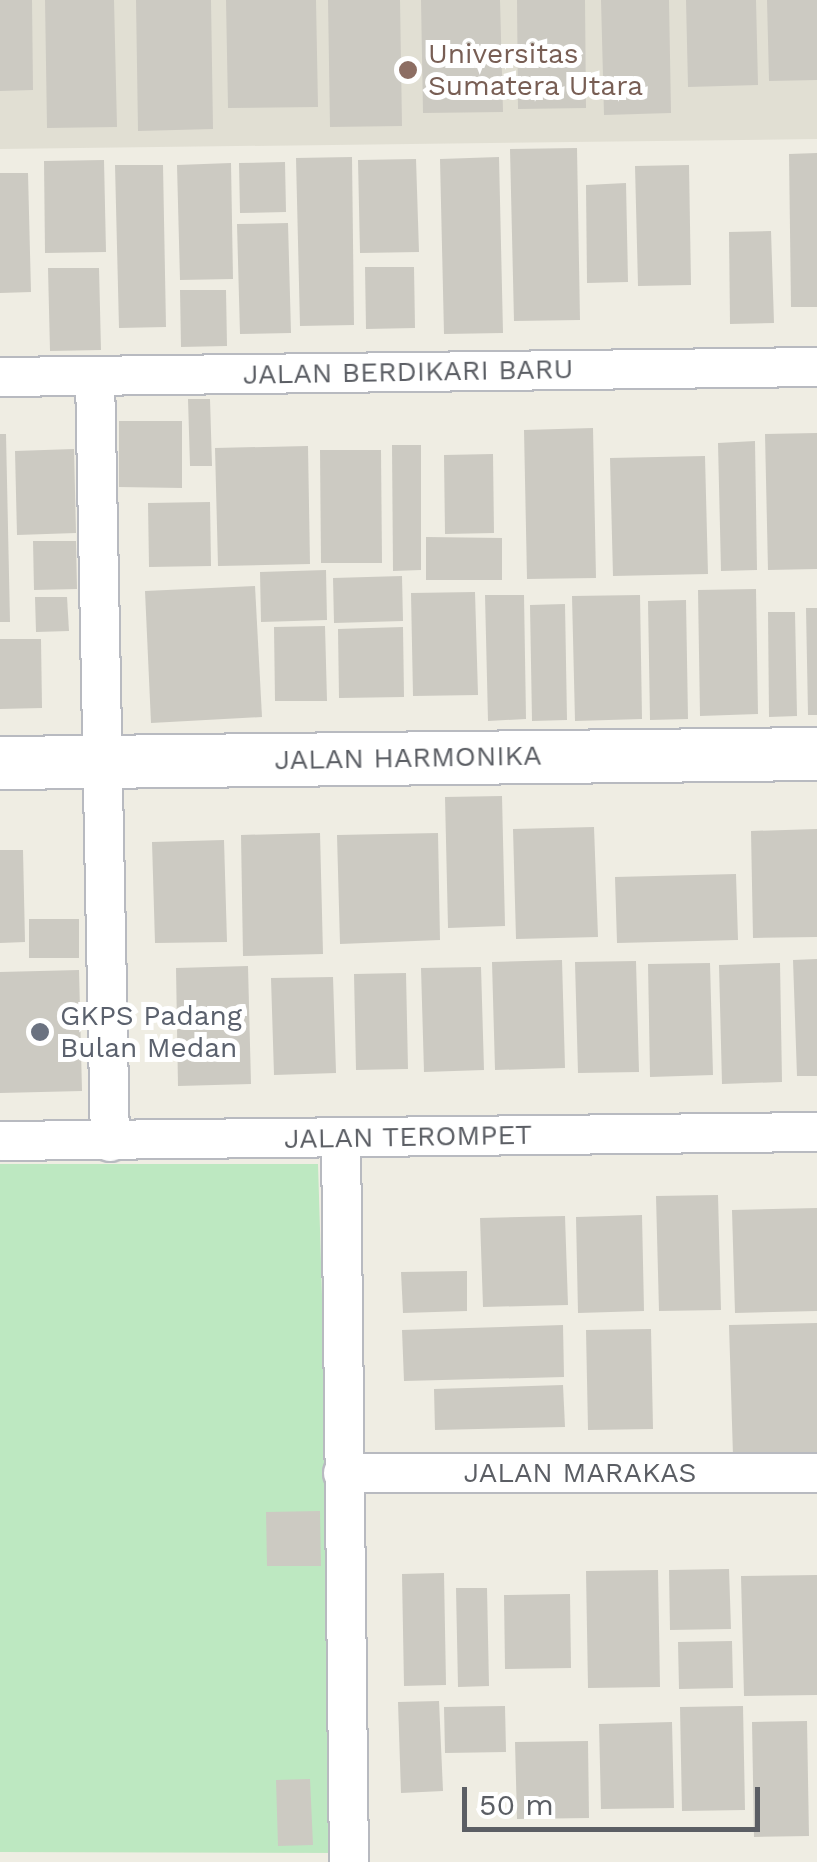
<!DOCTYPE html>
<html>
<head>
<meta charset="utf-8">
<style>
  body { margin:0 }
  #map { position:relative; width:817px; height:1862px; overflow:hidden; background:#efede3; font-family:"Work Sans",sans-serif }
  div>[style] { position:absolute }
  .education>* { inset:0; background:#e1dfd3 }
  .green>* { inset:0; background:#bde8c1 }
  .building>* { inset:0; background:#cccac2 }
  .roads { filter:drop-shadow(2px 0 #b8bac0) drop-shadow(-2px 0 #b8bac0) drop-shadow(0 2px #b8bac0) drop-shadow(0 -2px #b8bac0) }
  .street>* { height:38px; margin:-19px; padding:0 19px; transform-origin:19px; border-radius:19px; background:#fff }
  .secondary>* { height:52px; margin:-26px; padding:0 26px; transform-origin:26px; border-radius:26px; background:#fff }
  .dots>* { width:28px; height:28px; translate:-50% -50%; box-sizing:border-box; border:5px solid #fff; border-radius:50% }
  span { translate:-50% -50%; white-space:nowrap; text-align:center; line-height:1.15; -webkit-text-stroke:10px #fff; paint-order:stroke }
  .education-label { font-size:28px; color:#785e54 }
  .left { translate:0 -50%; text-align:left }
  .street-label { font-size:28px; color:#5b5e64 }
  .worship-label { font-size:28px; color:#5b616d }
  .scale { position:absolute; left:462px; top:1787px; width:298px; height:45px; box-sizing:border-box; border:5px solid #5b5e64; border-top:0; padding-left:12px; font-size:30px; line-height:35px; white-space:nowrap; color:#5b5e64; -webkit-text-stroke:8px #fff; paint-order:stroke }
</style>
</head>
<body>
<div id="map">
  <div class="education">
    <i style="clip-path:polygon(0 0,817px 0,817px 139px,0 149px)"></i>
  </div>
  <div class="green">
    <i style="clip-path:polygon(0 1164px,318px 1164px,339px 1853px,0 1852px)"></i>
  </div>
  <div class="building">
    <i style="clip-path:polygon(0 0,32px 0,33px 90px,0 91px)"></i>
    <i style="clip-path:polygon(45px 0,114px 0,117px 127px,47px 128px)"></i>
    <i style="clip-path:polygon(136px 0,211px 0,213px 129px,138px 131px)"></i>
    <i style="clip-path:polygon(226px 0,316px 0,318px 107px,228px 108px)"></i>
    <i style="clip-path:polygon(328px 0,400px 0,402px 126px,330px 127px)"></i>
    <i style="clip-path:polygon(421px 0,500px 0,503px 112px,423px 113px)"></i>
    <i style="clip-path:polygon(517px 0,585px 0,586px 108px,518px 109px)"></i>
    <i style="clip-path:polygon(601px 0,669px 0,671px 113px,604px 115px)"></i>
    <i style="clip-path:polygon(686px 0,756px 0,758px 85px,688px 87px)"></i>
    <i style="clip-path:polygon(767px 0,817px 0,817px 80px,769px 81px)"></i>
    <i style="clip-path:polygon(577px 148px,580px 320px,514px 321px,510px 149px)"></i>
    <i style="clip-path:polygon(817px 153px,817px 307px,791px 307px,789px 154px)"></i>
    <i style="clip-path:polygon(352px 157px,354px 325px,300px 326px,296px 158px)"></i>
    <i style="clip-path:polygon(499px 157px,503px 333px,444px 334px,440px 159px)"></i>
    <i style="clip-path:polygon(416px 159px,419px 252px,360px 253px,358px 160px)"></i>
    <i style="clip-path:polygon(104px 160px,106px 252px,45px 253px,44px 161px)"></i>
    <i style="clip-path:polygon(285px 162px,286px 212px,240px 213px,239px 163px)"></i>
    <i style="clip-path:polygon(231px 163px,233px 279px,180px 280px,177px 165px)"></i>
    <i style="clip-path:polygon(115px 165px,163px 165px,166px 327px,119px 328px)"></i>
    <i style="clip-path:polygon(689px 165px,691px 285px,638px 286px,635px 166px)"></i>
    <i style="clip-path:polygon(0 173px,28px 173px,31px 292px,0 293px)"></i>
    <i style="clip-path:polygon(626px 183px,628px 282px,587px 283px,586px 185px)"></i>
    <i style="clip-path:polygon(288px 223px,291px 333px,240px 334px,237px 224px)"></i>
    <i style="clip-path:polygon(771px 231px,774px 323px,730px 324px,729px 232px)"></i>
    <i style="clip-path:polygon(365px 267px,414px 267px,415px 328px,366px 329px)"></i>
    <i style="clip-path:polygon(48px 268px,99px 268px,101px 350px,50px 351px)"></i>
    <i style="clip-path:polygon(180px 290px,226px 290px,227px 346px,181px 347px)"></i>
    <i style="clip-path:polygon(188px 399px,210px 399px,212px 466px,190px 466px)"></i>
    <i style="clip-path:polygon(119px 421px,182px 421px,182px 488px,119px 487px)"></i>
    <i style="clip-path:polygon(593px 428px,596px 578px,527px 579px,524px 430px)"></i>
    <i style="clip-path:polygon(817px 433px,817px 569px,768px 570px,765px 434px)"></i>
    <i style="clip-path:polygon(0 434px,6px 434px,10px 622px,0 622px)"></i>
    <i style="clip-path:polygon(755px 441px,757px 570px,721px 571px,718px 443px)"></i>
    <i style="clip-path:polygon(392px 445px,421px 445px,421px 570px,393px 571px)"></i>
    <i style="clip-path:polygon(308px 446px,310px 564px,218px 566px,215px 448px)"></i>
    <i style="clip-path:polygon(74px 449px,76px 533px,17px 535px,15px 451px)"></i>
    <i style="clip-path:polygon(320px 450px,381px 450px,382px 563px,321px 563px)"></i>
    <i style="clip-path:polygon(493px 454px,494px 533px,445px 534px,444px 455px)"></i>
    <i style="clip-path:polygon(705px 456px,708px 574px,613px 576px,610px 458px)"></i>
    <i style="clip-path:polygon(210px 502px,211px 566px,149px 567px,148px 503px)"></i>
    <i style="clip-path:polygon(426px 537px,502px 538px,502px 580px,426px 580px)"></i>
    <i style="clip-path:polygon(33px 541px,76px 541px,77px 589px,34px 590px)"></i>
    <i style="clip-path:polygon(326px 570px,327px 620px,261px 622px,260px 572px)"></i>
    <i style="clip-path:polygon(402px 576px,403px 621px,334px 623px,333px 578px)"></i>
    <i style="clip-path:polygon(255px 586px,262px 717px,151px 723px,145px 591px)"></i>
    <i style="clip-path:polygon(756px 589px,758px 714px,700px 716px,698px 590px)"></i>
    <i style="clip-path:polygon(475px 592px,478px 695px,413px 696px,411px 593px)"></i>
    <i style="clip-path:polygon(485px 595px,524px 595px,526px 719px,488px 721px)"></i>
    <i style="clip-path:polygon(640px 595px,642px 719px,575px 721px,572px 596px)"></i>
    <i style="clip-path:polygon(35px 597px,67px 597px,69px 631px,36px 632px)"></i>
    <i style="clip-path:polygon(686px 600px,688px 719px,650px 720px,648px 601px)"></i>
    <i style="clip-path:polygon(565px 604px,567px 720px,532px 721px,530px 605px)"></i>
    <i style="clip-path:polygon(806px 608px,817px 608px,817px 715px,808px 715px)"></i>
    <i style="clip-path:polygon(768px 612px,795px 612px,797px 716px,769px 717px)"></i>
    <i style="clip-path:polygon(325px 626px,327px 701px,275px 701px,274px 627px)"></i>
    <i style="clip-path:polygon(403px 627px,404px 697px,339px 698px,338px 629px)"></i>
    <i style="clip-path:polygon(0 639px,41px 639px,42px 708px,0 709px)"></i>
    <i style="clip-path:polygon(502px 796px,505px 926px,448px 928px,445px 797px)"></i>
    <i style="clip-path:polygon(594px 827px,598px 937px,516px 939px,513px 829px)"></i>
    <i style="clip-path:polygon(817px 829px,817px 937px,753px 938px,751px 831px)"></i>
    <i style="clip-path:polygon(320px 833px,323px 954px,243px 956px,241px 835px)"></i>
    <i style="clip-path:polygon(438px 833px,440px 940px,340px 944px,337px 835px)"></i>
    <i style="clip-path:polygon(224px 840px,227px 942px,155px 943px,152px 842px)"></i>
    <i style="clip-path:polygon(0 850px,23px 850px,25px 942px,0 943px)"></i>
    <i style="clip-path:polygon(736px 874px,738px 940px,617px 943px,615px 877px)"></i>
    <i style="clip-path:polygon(29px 919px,79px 919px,79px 958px,29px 958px)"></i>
    <i style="clip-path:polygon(817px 959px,817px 1076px,797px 1076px,793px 960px)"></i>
    <i style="clip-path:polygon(562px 960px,565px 1068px,495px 1070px,492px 962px)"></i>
    <i style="clip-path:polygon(636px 961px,639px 1072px,578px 1073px,575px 962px)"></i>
    <i style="clip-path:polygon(710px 963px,713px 1075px,650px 1077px,648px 964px)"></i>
    <i style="clip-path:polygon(780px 963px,782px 1082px,722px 1084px,719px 965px)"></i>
    <i style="clip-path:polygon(248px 966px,251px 1084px,178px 1086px,176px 968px)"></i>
    <i style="clip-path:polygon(481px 967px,484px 1070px,424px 1072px,421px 968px)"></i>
    <i style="clip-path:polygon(79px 970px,82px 1091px,0 1093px,0 972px)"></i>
    <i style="clip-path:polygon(406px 973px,408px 1069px,356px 1070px,354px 974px)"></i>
    <i style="clip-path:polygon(333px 977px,336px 1073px,274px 1075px,271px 978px)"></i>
    <i style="clip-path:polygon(718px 1195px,721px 1310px,659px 1311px,656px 1196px)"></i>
    <i style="clip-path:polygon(817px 1208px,817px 1311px,735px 1313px,732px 1210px)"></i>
    <i style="clip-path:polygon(642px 1215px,644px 1311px,578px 1313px,576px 1217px)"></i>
    <i style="clip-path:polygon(565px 1216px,568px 1305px,483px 1307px,480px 1218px)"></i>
    <i style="clip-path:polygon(467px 1271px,467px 1311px,403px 1313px,401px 1272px)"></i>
    <i style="clip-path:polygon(817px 1323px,817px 1453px,733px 1456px,729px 1325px)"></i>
    <i style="clip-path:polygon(563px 1325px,564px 1377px,404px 1381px,402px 1330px)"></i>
    <i style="clip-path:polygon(651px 1329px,653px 1429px,588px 1430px,586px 1330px)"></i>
    <i style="clip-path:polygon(563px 1385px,565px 1427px,435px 1430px,434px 1389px)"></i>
    <i style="clip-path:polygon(320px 1511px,321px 1566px,267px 1566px,266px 1512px)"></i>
    <i style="clip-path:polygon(729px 1569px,731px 1629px,670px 1630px,669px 1570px)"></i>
    <i style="clip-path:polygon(658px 1570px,660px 1687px,588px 1688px,586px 1571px)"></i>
    <i style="clip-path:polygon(444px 1573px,446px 1685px,404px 1686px,402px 1574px)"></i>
    <i style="clip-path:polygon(817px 1575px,817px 1695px,744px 1696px,741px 1576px)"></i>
    <i style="clip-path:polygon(456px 1588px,487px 1588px,489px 1686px,458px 1687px)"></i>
    <i style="clip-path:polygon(570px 1594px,571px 1668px,505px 1669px,504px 1595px)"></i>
    <i style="clip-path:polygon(732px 1641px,733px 1688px,679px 1689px,678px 1642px)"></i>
    <i style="clip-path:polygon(439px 1701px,443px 1791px,401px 1793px,398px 1702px)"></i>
    <i style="clip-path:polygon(505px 1706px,506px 1752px,445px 1753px,444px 1707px)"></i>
    <i style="clip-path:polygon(743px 1706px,745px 1810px,682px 1811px,680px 1707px)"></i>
    <i style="clip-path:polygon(807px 1721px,809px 1836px,754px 1837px,752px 1722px)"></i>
    <i style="clip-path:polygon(672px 1722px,674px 1808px,601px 1809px,599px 1724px)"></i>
    <i style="clip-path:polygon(588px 1741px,589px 1818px,517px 1819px,515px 1742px)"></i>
    <i style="clip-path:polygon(310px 1779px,313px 1845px,278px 1846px,276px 1780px)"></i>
  </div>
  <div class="roads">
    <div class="street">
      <i style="left:95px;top:376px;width:766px;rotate:88.88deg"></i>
      <i style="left:0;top:377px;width:817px;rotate:-0.7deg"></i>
      <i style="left:341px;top:1138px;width:724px;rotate:89.37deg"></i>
      <i style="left:0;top:1141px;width:817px;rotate:-0.63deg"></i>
      <i style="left:343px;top:1473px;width:474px"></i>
    </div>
    <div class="secondary">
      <i style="left:0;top:763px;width:817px;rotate:-0.63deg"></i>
    </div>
  </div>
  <div class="dots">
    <i style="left:408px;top:70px;background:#8d6e63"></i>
    <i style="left:40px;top:1032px;background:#6b7280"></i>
  </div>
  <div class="education-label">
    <span class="left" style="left:428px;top:70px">Universitas<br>Sumatera Utara</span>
  </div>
  <div class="street-label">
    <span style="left:408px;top:372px;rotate:-1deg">JALAN BERDIKARI BARU</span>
    <span style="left:408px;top:758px;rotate:-1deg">JALAN HARMONIKA</span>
    <span style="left:408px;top:1137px;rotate:-1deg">JALAN TEROMPET</span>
    <span style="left:580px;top:1473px">JALAN MARAKAS</span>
  </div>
  <div class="worship-label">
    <span class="left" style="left:60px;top:1032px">GKPS Padang<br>Bulan Medan</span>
  </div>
  <div class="scale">50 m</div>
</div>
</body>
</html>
